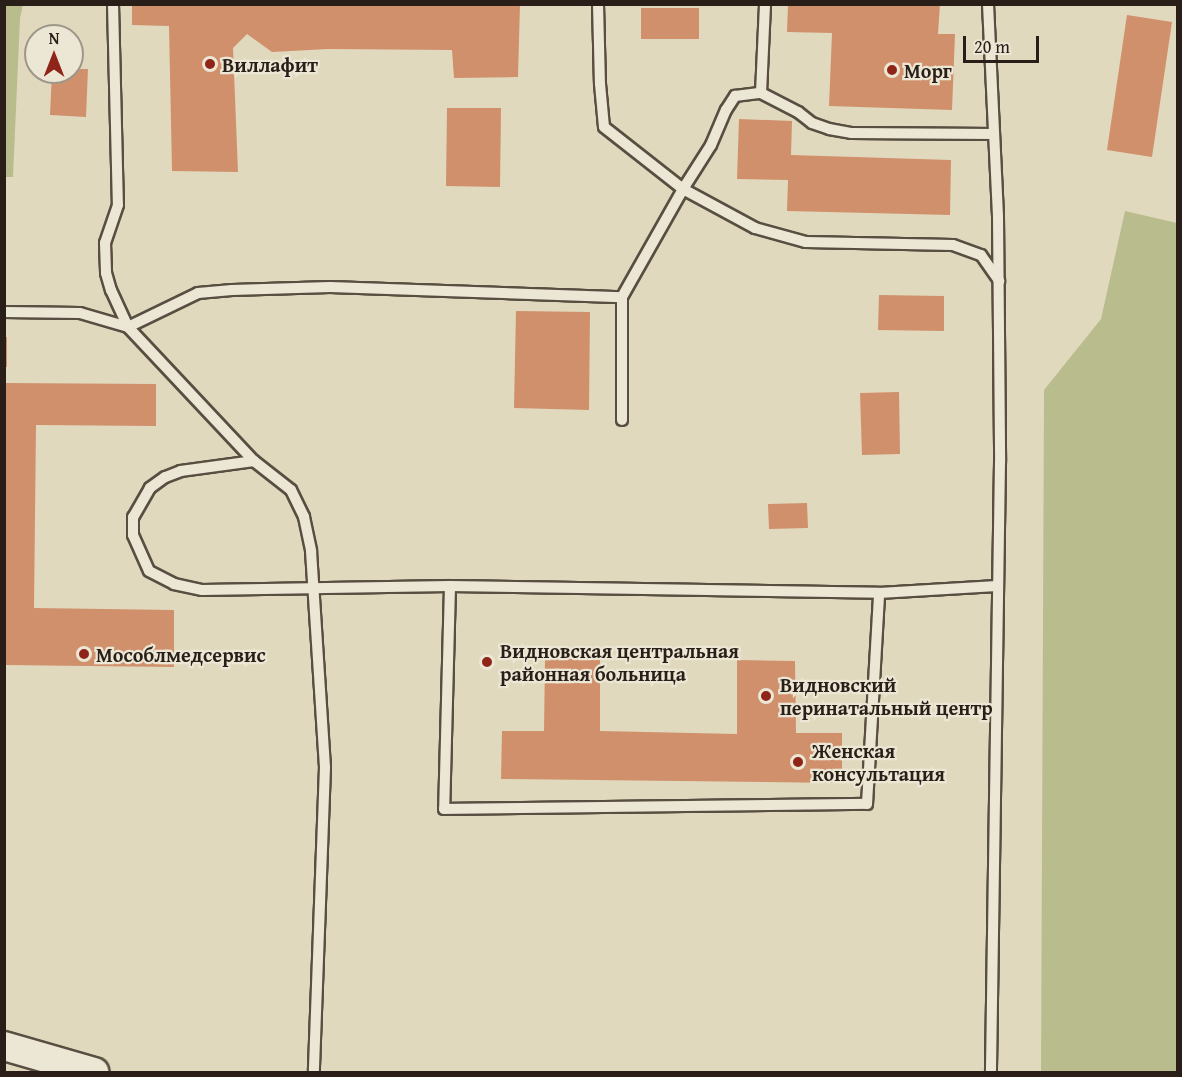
<!DOCTYPE html>
<html>
<head>
<meta charset="utf-8">
<style>
  body { margin:0 }
  #map { position:relative; width:1182px; height:1077px; overflow:hidden; background:#e1d9bd; font-family:"Gentium Book Plus",serif }
  div>[style] { position:absolute }
  .green>* { inset:0; background:#b9bd8d }
  .building>* { inset:0; background:#d0906c }
  .roads { filter:drop-shadow(2px 0 #584e41) drop-shadow(-2px 0 #584e41) drop-shadow(0 2px #584e41) drop-shadow(0 -2px #584e41) }
  .lane>* { height:10px; margin:-5px; padding:0 5px; transform-origin:5px; border-radius:5px; background:#ece6d4 }
  .secondary>* { height:28px; margin:-14px; padding:0 14px; transform-origin:14px; border-radius:14px; background:#ece6d4 }
  .dots>* { width:16px; height:16px; translate:-50% -50%; box-sizing:border-box; border:3px solid #ece6d4; border-radius:50% }
  span { translate:-50% -50%; white-space:nowrap; text-align:center; line-height:1.15; -webkit-text-stroke:4.5px #ece6d4; paint-order:stroke }
  .poi-label { font-size:20px; color:#2a1f18; font-weight:700 }
  .left { translate:0 -50%; text-align:left }
  .frame { position:absolute; inset:0; border:6px solid #2a1f18; pointer-events:none }
  .north { position:absolute; left:24px; top:24px; width:60px; height:60px; box-sizing:border-box; background:#ece6d4; border:2px solid #9e9689; border-radius:50%; rotate:0deg; font-size:16px; font-weight:700; line-height:24px; text-align:center; color:#2a1f18 }
  .north::after { content:''; display:block; margin:auto; width:21px; height:27px; background:#8f2418; clip-path:polygon(50% 0,100% 100%,50% 72%,0 100%) }
  .scale { position:absolute; left:963px; top:36px; width:76px; height:27px; box-sizing:border-box; border:3px solid #2a1f18; border-top:0; padding-left:8px; font-size:18px; line-height:21px; white-space:nowrap; color:#2a1f18; -webkit-text-stroke:4px #ece6d4; paint-order:stroke }
</style>
</head>
<body>
<div id="map">
  <div class="green">
    <i style="clip-path:polygon(5px 4px,23px 5px,20px 18px,13px 177px,5px 177px)"></i>
    <i style="clip-path:polygon(1125px 211px,1177px 223px,1177px 1072px,1041px 1072px,1044px 390px,1101px 319px)"></i>
  </div>
  <div class="building">
    <i style="clip-path:polygon(132px 4px,520px 4px,518px 77px,454px 78px,452px 50px,328px 49px,272px 52px,247px 34px,233px 48px,238px 172px,172px 171px,169px 26px,132px 25px)"></i>
    <i style="clip-path:polygon(788px 4px,940px 4px,938px 34px,955px 34px,952px 110px,829px 106px,832px 33px,787px 32px)"></i>
    <i style="clip-path:polygon(641px 8px,699px 8px,699px 39px,641px 39px)"></i>
    <i style="clip-path:polygon(1127px 15px,1172px 22px,1152px 157px,1107px 150px)"></i>
    <i style="clip-path:polygon(72px 69px,88px 69px,86px 117px,50px 115px,52px 72px,72px 72px)"></i>
    <i style="clip-path:polygon(447px 108px,501px 108px,500px 187px,446px 186px)"></i>
    <i style="clip-path:polygon(739px 119px,792px 121px,791px 155px,951px 160px,950px 215px,787px 211px,788px 180px,737px 179px)"></i>
    <i style="clip-path:polygon(879px 295px,944px 296px,944px 331px,878px 330px)"></i>
    <i style="clip-path:polygon(516px 311px,590px 312px,589px 410px,514px 408px)"></i>
    <i style="clip-path:polygon(4px 337px,7px 337px,7px 367px,4px 367px)"></i>
    <i style="clip-path:polygon(4px 383px,156px 384px,156px 426px,36px 425px,34px 608px,174px 610px,174px 667px,4px 665px)"></i>
    <i style="clip-path:polygon(899px 392px,900px 454px,862px 455px,860px 393px)"></i>
    <i style="clip-path:polygon(807px 503px,808px 528px,769px 529px,768px 504px)"></i>
    <i style="clip-path:polygon(545px 659px,600px 659px,600px 731px,737px 734px,737px 660px,795px 661px,796px 733px,842px 733px,842px 783px,501px 779px,502px 731px,544px 731px)"></i>
  </div>
  <div class="roads">
    <div class="lane">
      <i style="left:113px;top:4px;width:201px;rotate:88.6deg"></i>
      <i style="left:118px;top:205px;width:40px;rotate:108.9deg"></i>
      <i style="left:105px;top:243px;width:30px;rotate:88deg"></i>
      <i style="left:106px;top:273px;width:18px;rotate:74deg"></i>
      <i style="left:111px;top:290px;width:41px;rotate:65.3deg"></i>
      <i style="left:128px;top:327px;width:184px;rotate:46.8deg"></i>
      <i style="left:254px;top:461px;width:47px;rotate:38.1deg"></i>
      <i style="left:291px;top:490px;width:30px;rotate:64deg"></i>
      <i style="left:304px;top:517px;width:35px;rotate:78deg"></i>
      <i style="left:311px;top:551px;width:216px;rotate:86.3deg"></i>
      <i style="left:325px;top:767px;width:305px;rotate:92.1deg"></i>
      <i style="left:598px;top:4px;width:80px;rotate:88.6deg"></i>
      <i style="left:600px;top:84px;width:43px;rotate:84.7deg"></i>
      <i style="left:604px;top:127px;width:100px;rotate:38.1deg"></i>
      <i style="left:683px;top:189px;width:82px;rotate:28.4deg"></i>
      <i style="left:755px;top:228px;width:53px;rotate:15.4deg"></i>
      <i style="left:806px;top:242px;width:147px;rotate:1.2deg"></i>
      <i style="left:953px;top:245px;width:30px;rotate:20deg"></i>
      <i style="left:981px;top:255px;width:32px;rotate:55deg"></i>
      <i style="left:988px;top:4px;width:213px;rotate:87.3deg"></i>
      <i style="left:998px;top:217px;width:245px;rotate:89.5deg"></i>
      <i style="left:1000px;top:462px;width:610px;rotate:90.85deg"></i>
      <i style="left:761px;top:93px;width:42px;rotate:27.2deg"></i>
      <i style="left:798px;top:112px;width:18px;rotate:38deg"></i>
      <i style="left:812px;top:123px;width:18px;rotate:19deg"></i>
      <i style="left:829px;top:129px;width:22px;rotate:10deg"></i>
      <i style="left:851px;top:133px;width:143px;rotate:0.4deg"></i>
      <i style="left:4px;top:312px;width:76px;rotate:0.8deg"></i>
      <i style="left:80px;top:313px;width:50px;rotate:16.3deg"></i>
      <i style="left:128px;top:327px;width:78px;rotate:-25.9deg"></i>
      <i style="left:198px;top:293px;width:34px;rotate:-5deg"></i>
      <i style="left:232px;top:290px;width:98px;rotate:-1.8deg"></i>
      <i style="left:330px;top:287px;width:292px;rotate:2deg"></i>
      <i style="left:622px;top:420px;width:123px;rotate:-90deg"></i>
      <i style="left:622px;top:297px;width:124px;rotate:-60.5deg"></i>
      <i style="left:683px;top:189px;width:52px;rotate:-57.5deg"></i>
      <i style="left:711px;top:145px;width:38px;rotate:-67deg"></i>
      <i style="left:726px;top:110px;width:17px;rotate:-57deg"></i>
      <i style="left:735px;top:96px;width:26px;rotate:-7deg"></i>
      <i style="left:761px;top:93px;width:89px;rotate:-87.4deg"></i>
      <i style="left:254px;top:461px;width:74px;rotate:172.2deg"></i>
      <i style="left:181px;top:471px;width:17px;rotate:159deg"></i>
      <i style="left:165px;top:477px;width:19px;rotate:144deg"></i>
      <i style="left:150px;top:488px;width:34px;rotate:120deg"></i>
      <i style="left:133px;top:517px;width:18px;rotate:90deg"></i>
      <i style="left:133px;top:535px;width:39px;rotate:66deg"></i>
      <i style="left:149px;top:571px;width:28px;rotate:27deg"></i>
      <i style="left:174px;top:584px;width:29px;rotate:12deg"></i>
      <i style="left:202px;top:590px;width:248px;rotate:-0.9deg"></i>
      <i style="left:450px;top:586px;width:429px;rotate:0.9deg"></i>
      <i style="left:879px;top:593px;width:118px;rotate:-3.4deg"></i>
      <i style="left:450px;top:586px;width:223px;rotate:91.5deg"></i>
      <i style="left:444px;top:809px;width:423px;rotate:-0.7deg"></i>
      <i style="left:867px;top:804px;width:211px;rotate:-86.7deg"></i>
    </div>
    <div class="secondary">
      <i style="left:4px;top:1046px;width:94px;rotate:16.1deg"></i>
    </div>
  </div>
  <div class="dots">
    <i style="left:210px;top:64px;background:#8f2418"></i>
    <i style="left:892px;top:70px;background:#8f2418"></i>
    <i style="left:84px;top:654px;background:#8f2418"></i>
    <i style="left:487px;top:662px;background:#8f2418"></i>
    <i style="left:766px;top:696px;background:#8f2418"></i>
    <i style="left:798px;top:762px;background:#8f2418"></i>
  </div>
  <div class="poi-label">
    <span class="left" style="left:222px;top:64px">Виллафит</span>
    <span class="left" style="left:904px;top:70px">Морг</span>
    <span class="left" style="left:500px;top:662px">Видновская центральная<br>районная больница</span>
    <span class="left" style="left:96px;top:654px">Мособлмедсервис</span>
    <span class="left" style="left:780px;top:696px">Видновский<br>перинатальный центр</span>
    <span class="left" style="left:812px;top:762px">Женская<br>консультация</span>
  </div>
  <div class="frame"></div>
  <div class="north">N</div>
  <div class="scale">20 m</div>
</div>
</body>
</html>
